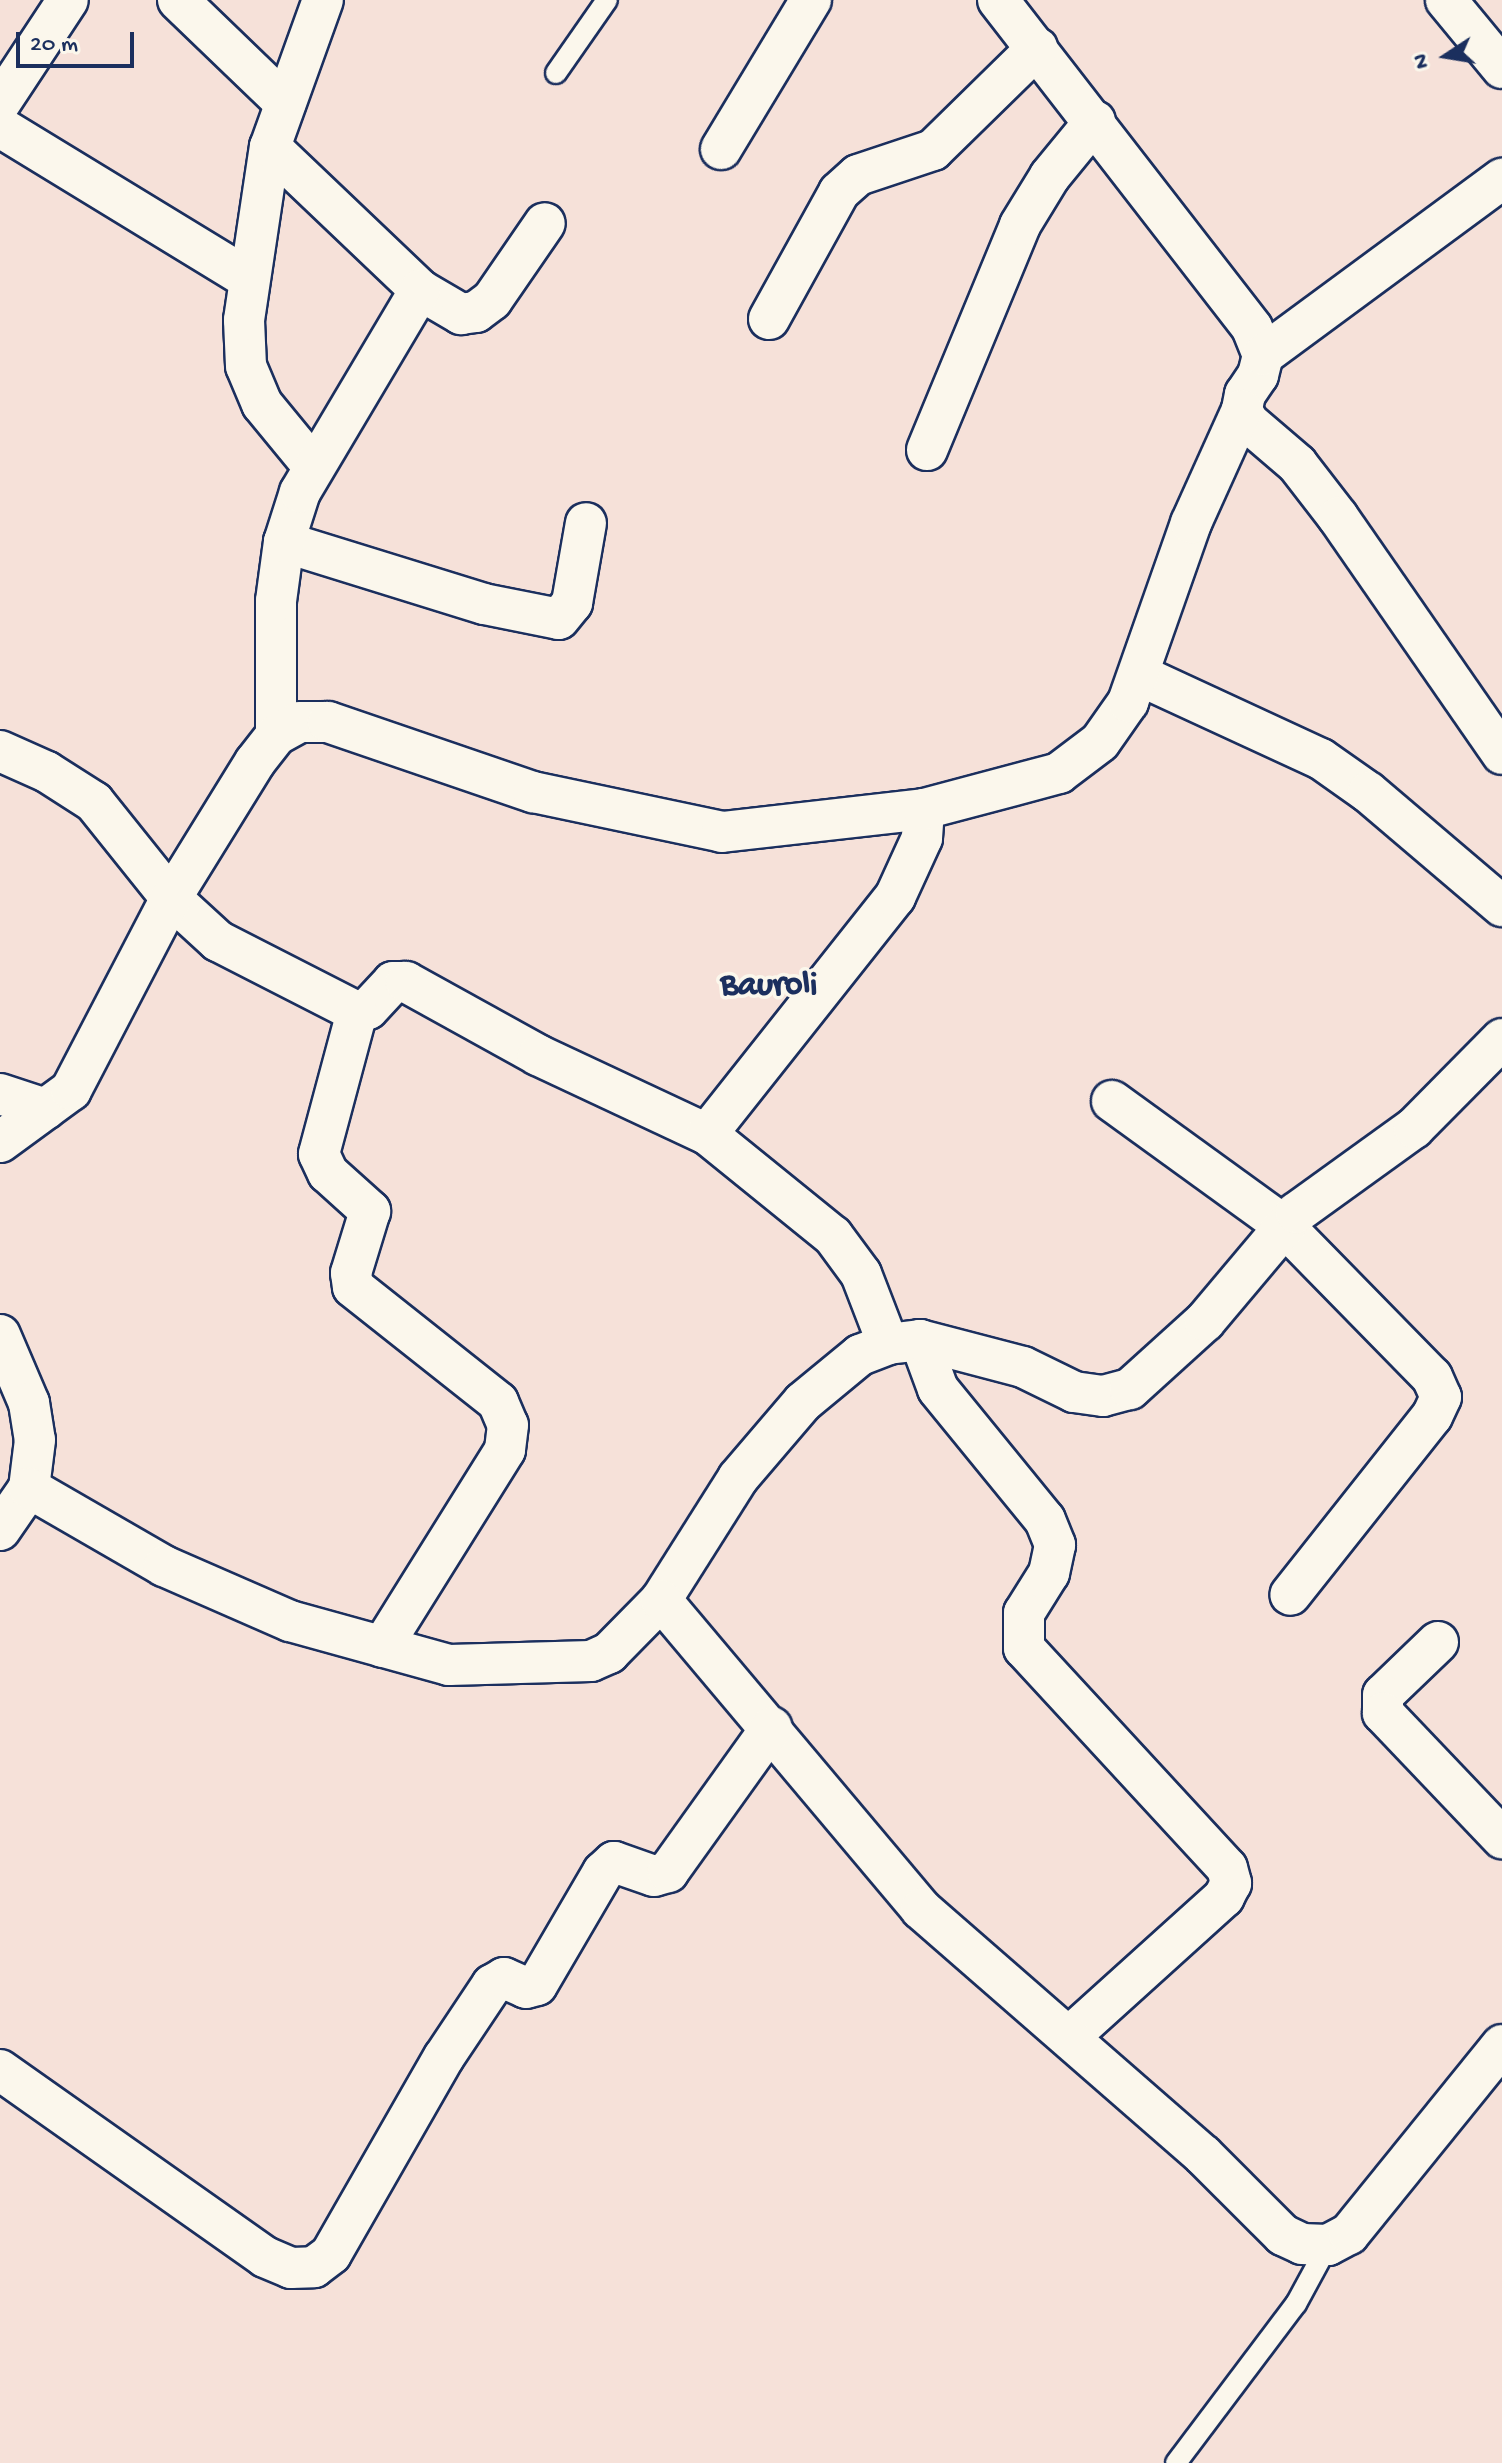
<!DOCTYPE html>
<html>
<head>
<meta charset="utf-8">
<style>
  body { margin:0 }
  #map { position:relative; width:1502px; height:2463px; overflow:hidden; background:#f6e1d9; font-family:"Gochi Hand",sans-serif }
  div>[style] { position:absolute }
  .roads { filter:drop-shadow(2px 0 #1b2f5e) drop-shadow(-2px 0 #1b2f5e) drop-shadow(0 2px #1b2f5e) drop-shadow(0 -2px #1b2f5e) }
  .service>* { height:20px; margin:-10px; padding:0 10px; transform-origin:10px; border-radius:10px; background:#fbf7ec }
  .minor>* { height:40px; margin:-20px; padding:0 20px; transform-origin:20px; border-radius:20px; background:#fbf7ec }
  span { translate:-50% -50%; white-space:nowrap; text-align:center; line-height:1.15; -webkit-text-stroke:7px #fbf7ec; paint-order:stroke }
  .quarter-label { font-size:34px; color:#1b2f5e; font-weight:700 }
  .north { position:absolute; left:1406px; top:16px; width:80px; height:80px; -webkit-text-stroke:6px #fbf7ec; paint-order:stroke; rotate:258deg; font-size:22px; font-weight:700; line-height:32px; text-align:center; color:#1b2f5e }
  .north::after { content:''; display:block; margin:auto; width:28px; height:36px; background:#1b2f5e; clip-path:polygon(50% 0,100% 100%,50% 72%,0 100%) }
  .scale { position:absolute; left:16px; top:32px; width:118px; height:36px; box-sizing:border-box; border:4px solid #1b2f5e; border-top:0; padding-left:10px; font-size:24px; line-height:28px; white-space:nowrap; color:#1b2f5e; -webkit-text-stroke:6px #fbf7ec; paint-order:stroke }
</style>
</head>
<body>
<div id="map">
  <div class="roads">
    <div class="service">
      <i style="left:556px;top:73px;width:89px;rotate:-55.1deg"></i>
      <i style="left:1176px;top:2463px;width:199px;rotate:-53deg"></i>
      <i style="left:1296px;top:2304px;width:67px;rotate:-61.5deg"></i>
    </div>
    <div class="minor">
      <i style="left:178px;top:0;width:149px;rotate:43.9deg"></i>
      <i style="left:998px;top:0;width:415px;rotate:52.2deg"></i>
      <i style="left:1252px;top:328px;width:29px;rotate:68deg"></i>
      <i style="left:1263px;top:355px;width:21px;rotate:104deg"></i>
      <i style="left:1258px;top:375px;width:23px;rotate:124deg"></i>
      <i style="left:1245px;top:394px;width:16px;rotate:101deg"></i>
      <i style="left:1242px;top:410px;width:13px;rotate:63deg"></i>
      <i style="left:1248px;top:422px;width:65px;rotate:40.6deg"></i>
      <i style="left:1297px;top:464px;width:67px;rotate:52.3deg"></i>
      <i style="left:1338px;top:517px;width:288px;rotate:55.3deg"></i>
      <i style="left:1446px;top:0;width:88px;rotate:50.5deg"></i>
      <i style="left:0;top:103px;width:123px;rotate:-56.6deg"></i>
      <i style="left:0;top:127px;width:292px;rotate:31.4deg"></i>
      <i style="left:270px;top:147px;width:207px;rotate:43.6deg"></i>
      <i style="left:420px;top:290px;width:48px;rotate:30.3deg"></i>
      <i style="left:461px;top:314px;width:15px;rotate:-8deg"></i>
      <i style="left:476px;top:312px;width:20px;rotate:-37deg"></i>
      <i style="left:492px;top:300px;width:93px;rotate:-55.5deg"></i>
      <i style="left:721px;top:149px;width:174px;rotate:-58.9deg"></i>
      <i style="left:769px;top:319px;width:145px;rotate:-61.1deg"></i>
      <i style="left:839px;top:192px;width:25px;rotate:-42deg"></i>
      <i style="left:858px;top:175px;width:79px;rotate:-18.4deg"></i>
      <i style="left:933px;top:150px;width:146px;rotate:-44.4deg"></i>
      <i style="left:1263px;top:355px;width:297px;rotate:-36.4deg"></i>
      <i style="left:927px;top:450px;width:243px;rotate:-67.5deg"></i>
      <i style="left:1020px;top:225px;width:57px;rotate:-58.5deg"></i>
      <i style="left:1050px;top:176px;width:71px;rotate:-50.7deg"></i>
      <i style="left:313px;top:466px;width:80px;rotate:-129.4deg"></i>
      <i style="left:262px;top:404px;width:41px;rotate:-112.8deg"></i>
      <i style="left:246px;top:366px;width:46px;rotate:-92.5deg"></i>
      <i style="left:244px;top:320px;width:175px;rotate:-81.5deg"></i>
      <i style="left:270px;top:147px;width:156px;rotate:-70.2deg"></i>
      <i style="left:284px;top:542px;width:209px;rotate:17.2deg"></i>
      <i style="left:484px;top:604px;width:76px;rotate:11.3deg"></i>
      <i style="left:559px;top:619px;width:21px;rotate:-51deg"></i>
      <i style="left:572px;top:603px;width:81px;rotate:-80.1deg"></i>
      <i style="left:1139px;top:675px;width:200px;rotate:24.8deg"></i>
      <i style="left:1321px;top:759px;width:57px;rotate:35.1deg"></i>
      <i style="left:1368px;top:792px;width:176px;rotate:40.4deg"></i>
      <i style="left:276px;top:735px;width:134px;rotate:-90deg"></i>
      <i style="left:276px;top:601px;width:60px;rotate:-82.3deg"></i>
      <i style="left:284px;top:542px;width:52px;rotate:-72.3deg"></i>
      <i style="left:300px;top:492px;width:235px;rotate:-59.3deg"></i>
      <i style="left:0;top:751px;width:51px;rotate:24.1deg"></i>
      <i style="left:47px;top:772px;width:56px;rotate:32.6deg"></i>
      <i style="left:94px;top:802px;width:123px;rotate:51.3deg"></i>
      <i style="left:171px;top:898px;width:64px;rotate:42.5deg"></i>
      <i style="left:218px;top:941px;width:156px;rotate:27.1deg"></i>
      <i style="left:357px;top:1012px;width:11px;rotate:-15deg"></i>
      <i style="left:368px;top:1009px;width:37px;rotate:-47deg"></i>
      <i style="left:393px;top:982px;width:13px"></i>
      <i style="left:406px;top:982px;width:151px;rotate:28.9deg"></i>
      <i style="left:538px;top:1055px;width:187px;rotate:25.1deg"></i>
      <i style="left:707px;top:1134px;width:162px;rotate:39deg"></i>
      <i style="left:833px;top:1236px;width:47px;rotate:53.6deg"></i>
      <i style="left:861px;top:1274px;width:75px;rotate:68.9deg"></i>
      <i style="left:357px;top:1012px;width:147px;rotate:105deg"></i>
      <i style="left:319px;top:1154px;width:21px;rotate:65deg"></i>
      <i style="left:328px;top:1173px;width:57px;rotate:42.1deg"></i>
      <i style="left:370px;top:1211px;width:65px;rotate:107deg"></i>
      <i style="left:351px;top:1273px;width:14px;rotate:82deg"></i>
      <i style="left:353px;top:1287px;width:185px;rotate:38.4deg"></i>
      <i style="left:498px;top:1402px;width:25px;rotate:67deg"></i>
      <i style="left:508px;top:1425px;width:25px;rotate:97deg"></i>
      <i style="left:505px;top:1450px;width:232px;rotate:122deg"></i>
      <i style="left:0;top:1094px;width:48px;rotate:18.1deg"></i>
      <i style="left:1112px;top:1101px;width:211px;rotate:35.9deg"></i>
      <i style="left:1283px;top:1225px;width:213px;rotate:45.6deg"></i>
      <i style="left:1432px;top:1377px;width:22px;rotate:66deg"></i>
      <i style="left:1441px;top:1397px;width:21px;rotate:115deg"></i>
      <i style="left:1432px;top:1416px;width:228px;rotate:128.4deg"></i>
      <i style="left:707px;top:1134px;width:303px;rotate:-51.6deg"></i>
      <i style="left:895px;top:897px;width:65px;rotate:-65.4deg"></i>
      <i style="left:922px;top:838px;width:29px;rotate:-86deg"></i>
      <i style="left:0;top:1142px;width:88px;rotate:-36.2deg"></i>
      <i style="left:71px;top:1090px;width:216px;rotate:-62.5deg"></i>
      <i style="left:171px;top:898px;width:160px;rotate:-58.3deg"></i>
      <i style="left:255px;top:762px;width:34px;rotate:-52deg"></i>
      <i style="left:276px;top:735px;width:26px;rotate:-29deg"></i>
      <i style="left:299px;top:722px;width:29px"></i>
      <i style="left:328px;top:722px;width:217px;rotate:18.9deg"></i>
      <i style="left:533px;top:792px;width:193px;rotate:11.9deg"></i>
      <i style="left:722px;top:832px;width:203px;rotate:-6.5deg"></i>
      <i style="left:924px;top:809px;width:140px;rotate:-14.9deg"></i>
      <i style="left:1059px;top:773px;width:51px;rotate:-37.1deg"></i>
      <i style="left:1100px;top:742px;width:49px;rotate:-55deg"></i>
      <i style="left:1128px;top:702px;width:190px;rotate:-70.6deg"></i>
      <i style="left:1191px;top:523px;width:124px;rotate:-65.7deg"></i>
      <i style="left:0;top:1335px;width:74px;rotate:66.9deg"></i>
      <i style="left:29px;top:1403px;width:37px;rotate:81deg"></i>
      <i style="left:35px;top:1440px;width:48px;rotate:97.1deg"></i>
      <i style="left:29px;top:1488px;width:51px;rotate:124.6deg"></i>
      <i style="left:920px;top:1340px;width:52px;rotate:69.8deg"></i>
      <i style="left:938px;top:1389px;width:169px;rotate:50.8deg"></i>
      <i style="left:1045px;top:1520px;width:27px;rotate:68deg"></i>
      <i style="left:1055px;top:1545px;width:29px;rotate:102deg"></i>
      <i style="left:1049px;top:1573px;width:47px;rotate:122deg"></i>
      <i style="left:1024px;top:1613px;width:35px;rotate:90deg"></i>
      <i style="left:1024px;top:1648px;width:299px;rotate:47.3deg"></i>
      <i style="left:1227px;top:1868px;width:16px;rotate:75deg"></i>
      <i style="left:1231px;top:1883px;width:16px;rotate:117deg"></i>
      <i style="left:1224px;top:1897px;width:209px;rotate:137.9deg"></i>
      <i style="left:29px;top:1488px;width:156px;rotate:30deg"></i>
      <i style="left:164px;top:1566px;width:137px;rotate:23.6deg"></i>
      <i style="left:290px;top:1621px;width:165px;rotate:15.5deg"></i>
      <i style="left:449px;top:1665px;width:142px;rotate:-1.6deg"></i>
      <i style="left:591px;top:1661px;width:20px;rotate:-24deg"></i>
      <i style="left:609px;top:1653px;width:74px;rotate:-45.5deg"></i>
      <i style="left:661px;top:1600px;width:144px;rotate:-57.7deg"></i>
      <i style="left:738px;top:1478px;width:100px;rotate:-49.5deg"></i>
      <i style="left:803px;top:1402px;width:74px;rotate:-39.5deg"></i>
      <i style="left:860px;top:1355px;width:30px;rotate:-21deg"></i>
      <i style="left:888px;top:1344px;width:32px;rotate:-7deg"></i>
      <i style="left:920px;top:1340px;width:106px;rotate:14.7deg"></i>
      <i style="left:1023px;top:1367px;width:57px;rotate:26.1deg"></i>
      <i style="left:1074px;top:1392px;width:29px;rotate:8deg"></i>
      <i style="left:1103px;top:1396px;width:28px;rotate:-15deg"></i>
      <i style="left:1130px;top:1389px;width:101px;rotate:-42.2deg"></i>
      <i style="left:1205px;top:1321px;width:141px;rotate:-49.9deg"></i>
      <i style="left:1296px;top:1213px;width:145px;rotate:-35.8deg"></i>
      <i style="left:1414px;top:1128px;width:125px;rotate:-45.3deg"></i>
      <i style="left:661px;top:1600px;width:404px;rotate:49.9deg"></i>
      <i style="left:921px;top:1909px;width:374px;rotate:41.1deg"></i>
      <i style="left:1203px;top:2155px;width:113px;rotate:45deg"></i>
      <i style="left:1283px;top:2235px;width:21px;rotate:25deg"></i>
      <i style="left:1302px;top:2244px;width:26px;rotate:2deg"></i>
      <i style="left:1328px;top:2245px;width:24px;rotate:-28deg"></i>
      <i style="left:1349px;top:2234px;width:243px;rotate:-51deg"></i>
      <i style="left:1438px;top:1642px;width:76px;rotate:136.1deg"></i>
      <i style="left:1383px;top:1695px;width:18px;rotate:90deg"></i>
      <i style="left:1383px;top:1713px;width:173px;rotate:46.4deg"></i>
      <i style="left:0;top:2070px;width:324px;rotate:35.2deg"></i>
      <i style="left:265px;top:2257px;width:28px;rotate:23deg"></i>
      <i style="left:291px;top:2268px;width:23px;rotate:-2deg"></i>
      <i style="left:314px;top:2267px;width:21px;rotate:-37deg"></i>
      <i style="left:331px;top:2254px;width:227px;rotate:-60.2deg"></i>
      <i style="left:444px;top:2057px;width:87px;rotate:-56.3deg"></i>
      <i style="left:492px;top:1985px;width:14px;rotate:-30deg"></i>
      <i style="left:504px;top:1978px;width:24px;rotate:24deg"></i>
      <i style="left:526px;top:1988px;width:11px;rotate:-15deg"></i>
      <i style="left:537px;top:1985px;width:131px;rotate:-59.7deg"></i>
      <i style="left:603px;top:1872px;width:15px;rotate:-42deg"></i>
      <i style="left:614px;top:1862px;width:42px;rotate:19.3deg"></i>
      <i style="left:654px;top:1876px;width:15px;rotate:-16deg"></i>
      <i style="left:668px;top:1872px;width:178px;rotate:-54.4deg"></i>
    </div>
  </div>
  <div class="quarter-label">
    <span style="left:769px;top:988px">Bauroli</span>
  </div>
  <div class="north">N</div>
  <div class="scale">20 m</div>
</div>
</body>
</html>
